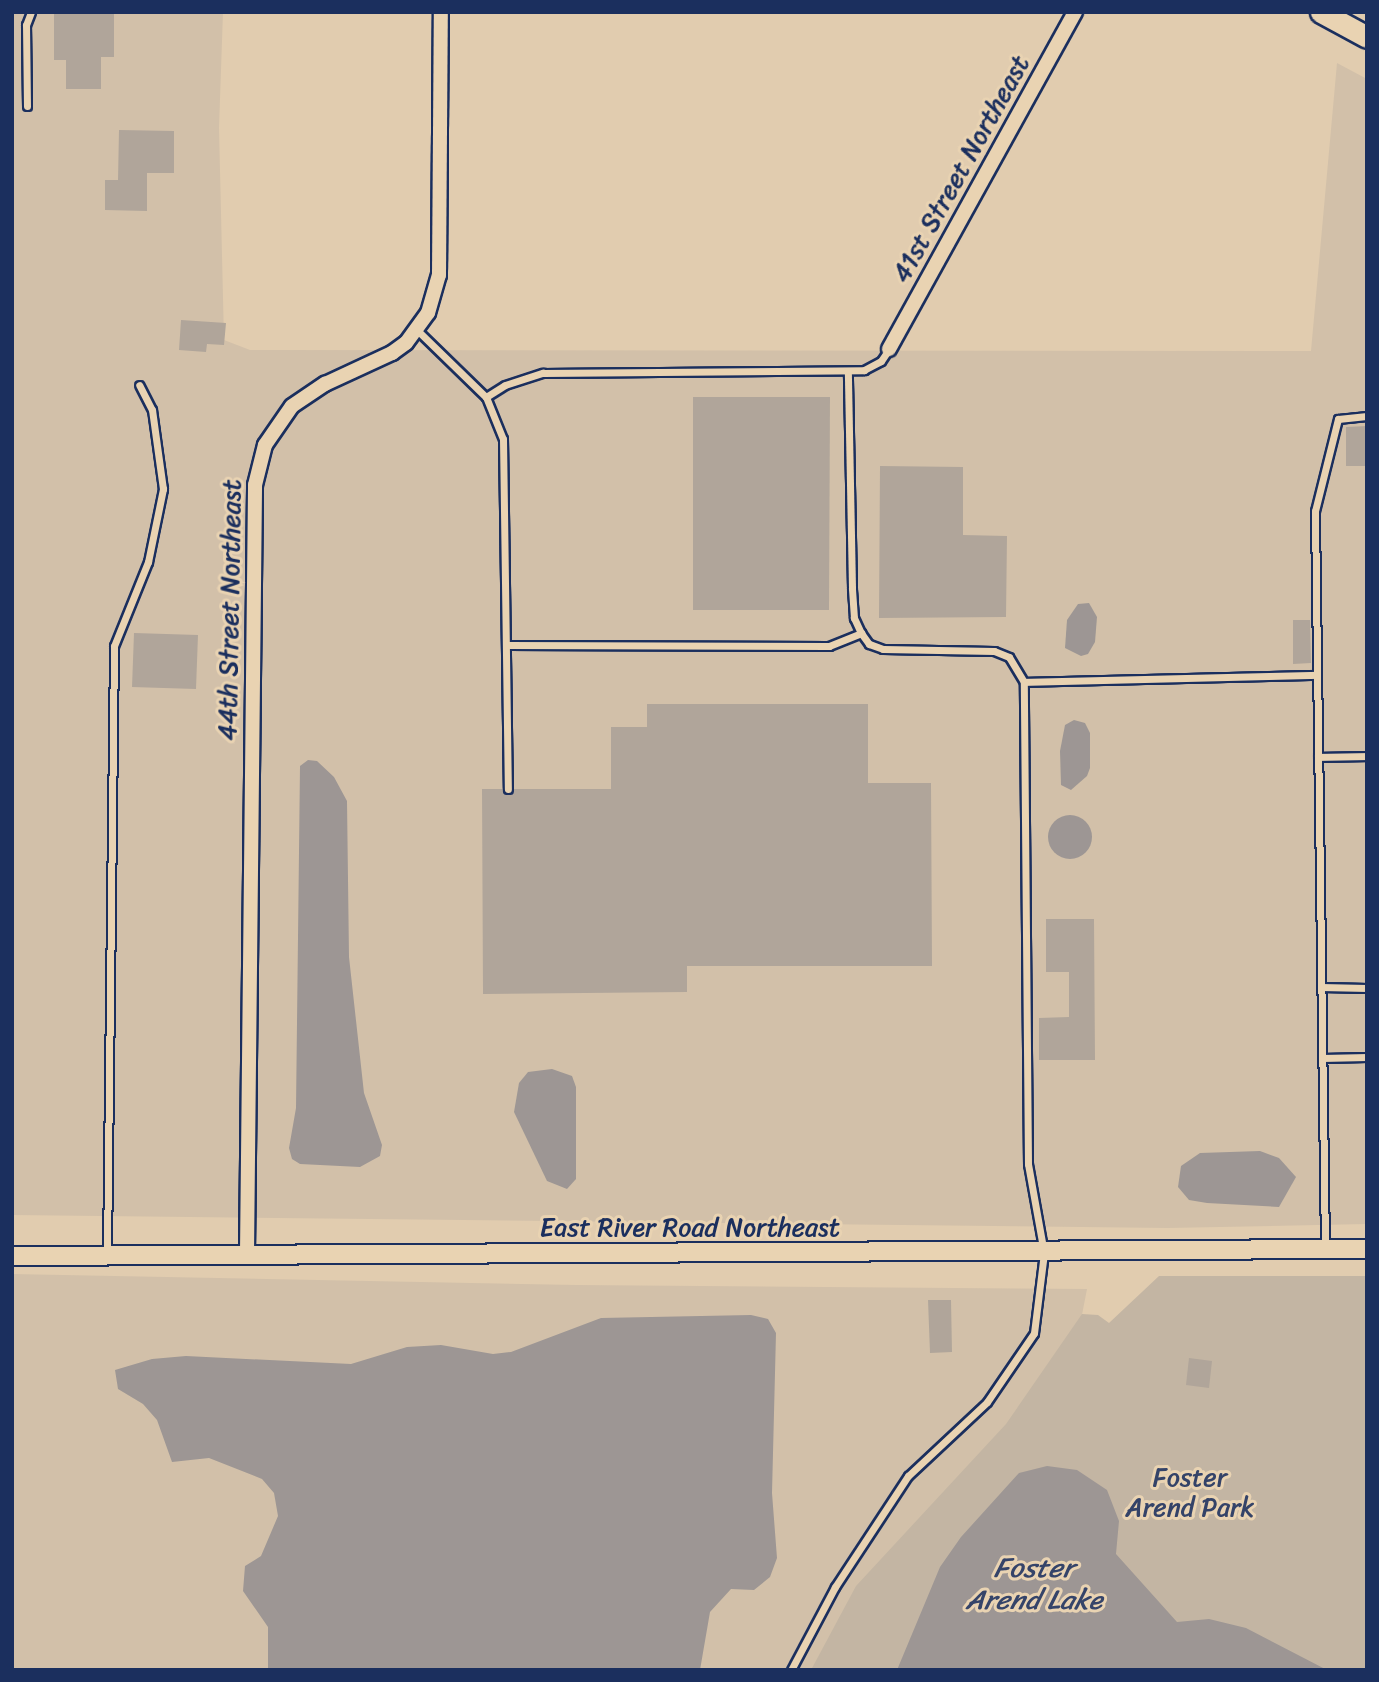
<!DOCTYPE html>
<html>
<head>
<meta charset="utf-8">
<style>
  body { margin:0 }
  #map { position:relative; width:1379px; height:1682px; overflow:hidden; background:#e1ccaf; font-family:Sriracha,sans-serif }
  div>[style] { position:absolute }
  .built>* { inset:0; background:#d2c0a9 }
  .green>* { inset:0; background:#c3b5a3 }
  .water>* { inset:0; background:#9d9694 }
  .round { border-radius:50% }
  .building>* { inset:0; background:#b0a59a }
  .roads { filter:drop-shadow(2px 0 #1b2f5e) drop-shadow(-2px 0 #1b2f5e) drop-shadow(0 2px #1b2f5e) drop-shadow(0 -2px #1b2f5e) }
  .service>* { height:7px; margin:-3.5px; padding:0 3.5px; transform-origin:3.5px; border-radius:3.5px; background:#e9d3b2 }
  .minor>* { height:14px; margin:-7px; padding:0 7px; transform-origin:7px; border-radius:7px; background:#e9d3b2 }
  .tertiary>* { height:18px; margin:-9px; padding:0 9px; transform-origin:9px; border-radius:9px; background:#e9d3b2 }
  .primary>* { height:21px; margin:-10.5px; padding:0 10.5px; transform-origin:10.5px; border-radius:10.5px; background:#e9d3b2 }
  span { translate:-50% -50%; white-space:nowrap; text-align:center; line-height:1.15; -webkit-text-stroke:6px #e9d3b2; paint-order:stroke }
  .street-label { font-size:26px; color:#1b2f5e }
  .park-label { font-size:26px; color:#344368 }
  .water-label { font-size:28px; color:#354469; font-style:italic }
  .frame { position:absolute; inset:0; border:14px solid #1b2f5e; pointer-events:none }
</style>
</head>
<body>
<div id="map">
  <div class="built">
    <i style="clip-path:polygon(12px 12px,223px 12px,219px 128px,224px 340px,250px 350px,1311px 351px,1337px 63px,1367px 79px,1367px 1224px,1168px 1228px,12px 1215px)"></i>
    <i style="clip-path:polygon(12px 1274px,577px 1285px,1087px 1289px,1074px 1356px,840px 1670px,12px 1670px)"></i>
  </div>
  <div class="green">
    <i style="clip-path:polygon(1159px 1276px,1367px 1276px,1367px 1670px,811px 1670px,856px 1586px,1006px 1424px,1082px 1314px,1098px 1315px,1109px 1323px)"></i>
  </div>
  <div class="water">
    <i style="clip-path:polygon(1089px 603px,1097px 617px,1095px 642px,1088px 654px,1081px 656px,1065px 648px,1067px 620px,1078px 604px)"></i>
    <i style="clip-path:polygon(1074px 720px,1085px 723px,1090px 733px,1090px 768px,1087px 776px,1071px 790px,1061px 785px,1060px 751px,1065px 725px)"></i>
    <i style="clip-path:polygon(308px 760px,317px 761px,334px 777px,347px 801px,349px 957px,364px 1093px,382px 1145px,380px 1156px,360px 1167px,300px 1164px,292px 1159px,289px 1148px,296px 1108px,300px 766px)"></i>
    <i class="round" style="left:1048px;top:815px;width:44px;height:44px"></i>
    <i style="clip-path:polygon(552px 1069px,572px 1076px,576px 1087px,576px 1179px,567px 1189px,547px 1181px,514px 1112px,519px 1083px,528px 1072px)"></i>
    <i style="clip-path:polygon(1260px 1151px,1279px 1158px,1296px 1177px,1279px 1207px,1207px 1203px,1189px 1200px,1178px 1187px,1181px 1166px,1200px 1153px)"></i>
    <i style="clip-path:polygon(751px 1315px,768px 1319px,776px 1333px,772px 1493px,777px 1558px,770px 1577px,754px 1590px,731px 1589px,710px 1612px,700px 1670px,268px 1670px,268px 1627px,243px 1591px,245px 1566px,261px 1556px,278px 1516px,274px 1493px,262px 1479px,209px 1458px,172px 1462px,157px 1420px,143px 1404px,118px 1389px,115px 1370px,152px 1359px,186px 1356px,351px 1364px,407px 1347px,441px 1345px,493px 1354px,511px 1352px,601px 1318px)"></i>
    <i style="clip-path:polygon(1047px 1466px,1077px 1470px,1107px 1490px,1119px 1521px,1116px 1554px,1177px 1622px,1209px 1619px,1246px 1628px,1327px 1670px,897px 1670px,940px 1567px,961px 1537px,1019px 1473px)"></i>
  </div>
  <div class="building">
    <i style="clip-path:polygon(54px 12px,114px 12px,114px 57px,101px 57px,101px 89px,66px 89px,66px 60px,54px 60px)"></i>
    <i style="clip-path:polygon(119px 130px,174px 131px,174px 173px,147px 173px,147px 211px,105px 210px,105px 180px,118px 180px)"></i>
    <i style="clip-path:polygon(181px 320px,226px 323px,224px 345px,207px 344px,206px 352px,179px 350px)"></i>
    <i style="clip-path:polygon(693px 397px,830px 397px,829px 610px,693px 610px)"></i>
    <i style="clip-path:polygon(1367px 426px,1367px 466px,1346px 466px,1346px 427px)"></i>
    <i style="clip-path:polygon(880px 466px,963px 467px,963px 535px,1007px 536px,1006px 617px,879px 618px)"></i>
    <i style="clip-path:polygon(1293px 620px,1310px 620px,1311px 663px,1293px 664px)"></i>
    <i style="clip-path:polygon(134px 633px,198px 635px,196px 689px,132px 687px)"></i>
    <i style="clip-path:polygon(647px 704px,868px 704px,868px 783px,931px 783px,932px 966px,687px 966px,687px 992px,483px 994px,482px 789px,502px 789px,507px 795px,514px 789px,611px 789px,611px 727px,647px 727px)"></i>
    <i style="clip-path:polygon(1046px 919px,1094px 919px,1095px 1060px,1039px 1060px,1039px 1018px,1069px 1017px,1069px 972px,1046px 972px)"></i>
    <i style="clip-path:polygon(928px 1300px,951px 1300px,952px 1352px,930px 1353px)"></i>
    <i style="clip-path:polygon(1189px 1358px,1212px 1361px,1209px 1388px,1186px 1385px)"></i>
  </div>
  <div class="roads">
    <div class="service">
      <i style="left:27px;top:106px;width:81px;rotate:-90.7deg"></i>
      <i style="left:26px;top:25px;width:14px;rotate:-69deg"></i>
      <i style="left:417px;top:330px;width:96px;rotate:44.2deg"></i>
      <i style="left:486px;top:397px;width:45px;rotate:68deg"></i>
      <i style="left:503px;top:439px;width:350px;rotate:89.2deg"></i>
      <i style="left:486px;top:397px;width:22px;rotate:-32deg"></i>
      <i style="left:505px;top:385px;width:40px;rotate:-18deg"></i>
      <i style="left:543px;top:373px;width:321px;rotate:-0.5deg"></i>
      <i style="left:864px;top:370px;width:19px;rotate:-28deg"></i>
      <i style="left:881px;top:361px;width:14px;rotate:-56deg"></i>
      <i style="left:507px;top:645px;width:322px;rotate:0.2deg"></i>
      <i style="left:829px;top:646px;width:35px;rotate:-22deg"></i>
      <i style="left:1024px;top:682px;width:293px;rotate:-1.4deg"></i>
      <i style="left:1318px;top:757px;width:49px;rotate:-1.2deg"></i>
      <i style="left:1321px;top:987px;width:46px;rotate:1.2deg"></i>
      <i style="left:1322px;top:1058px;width:45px;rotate:-1.3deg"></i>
      <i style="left:1325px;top:1249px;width:738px;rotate:-90.78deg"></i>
      <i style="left:1315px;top:511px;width:95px;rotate:-76deg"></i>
      <i style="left:1338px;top:419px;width:29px;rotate:-6deg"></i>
      <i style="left:107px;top:1254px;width:608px;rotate:-89.34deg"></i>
      <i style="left:114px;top:646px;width:91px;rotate:-68deg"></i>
      <i style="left:148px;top:562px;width:75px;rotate:-78.4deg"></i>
      <i style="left:163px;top:489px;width:80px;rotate:-97.9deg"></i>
      <i style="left:152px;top:410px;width:28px;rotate:-117deg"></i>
      <i style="left:791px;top:1670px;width:94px;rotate:-62.1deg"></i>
      <i style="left:835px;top:1587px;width:133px;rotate:-56.7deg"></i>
      <i style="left:908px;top:1476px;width:108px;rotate:-43.1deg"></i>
      <i style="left:987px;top:1402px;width:83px;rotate:-55.7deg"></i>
      <i style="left:1034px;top:1333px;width:81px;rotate:-82.9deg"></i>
      <i style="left:1044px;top:1253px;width:90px;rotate:-100.2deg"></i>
      <i style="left:1028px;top:1164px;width:482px;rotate:-90.5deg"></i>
      <i style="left:1024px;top:682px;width:29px;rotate:-121deg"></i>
      <i style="left:1009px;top:657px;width:16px;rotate:-158deg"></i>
      <i style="left:994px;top:651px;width:111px;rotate:-179deg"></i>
      <i style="left:883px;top:649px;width:15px;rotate:-160deg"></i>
      <i style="left:869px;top:644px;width:14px;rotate:-126deg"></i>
      <i style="left:861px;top:633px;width:17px;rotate:-115deg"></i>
      <i style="left:854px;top:618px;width:30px;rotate:-94deg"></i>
      <i style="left:852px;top:588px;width:216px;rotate:-91.1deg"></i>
    </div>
    <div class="minor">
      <i style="left:889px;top:349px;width:385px;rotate:-61.1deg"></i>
      <i style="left:247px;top:1253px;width:768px;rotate:-89.4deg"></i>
      <i style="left:255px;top:485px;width:41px;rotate:-76deg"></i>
      <i style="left:265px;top:445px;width:47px;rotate:-55.3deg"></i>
      <i style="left:292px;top:406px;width:40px;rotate:-34deg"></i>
      <i style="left:325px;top:384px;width:74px;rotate:-24.8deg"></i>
      <i style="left:392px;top:353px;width:17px;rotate:-36deg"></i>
      <i style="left:406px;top:343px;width:37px;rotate:-54deg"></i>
      <i style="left:428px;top:313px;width:40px;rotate:-74deg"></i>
      <i style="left:439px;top:275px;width:263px;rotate:-89.6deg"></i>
    </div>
    <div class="tertiary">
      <i style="left:12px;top:1256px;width:1355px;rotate:-0.3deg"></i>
    </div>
    <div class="primary">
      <i style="left:1321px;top:12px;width:52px;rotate:28.5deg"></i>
    </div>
  </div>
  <div class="street-label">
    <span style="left:961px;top:169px;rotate:-61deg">41st Street Northeast</span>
    <span style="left:230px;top:610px;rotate:-89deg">44th Street Northeast</span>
    <span style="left:690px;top:1228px">East River Road Northeast</span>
  </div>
  <div class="park-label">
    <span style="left:1190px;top:1493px">Foster<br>Arend Park</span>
  </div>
  <div class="water-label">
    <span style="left:1034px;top:1584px">Foster<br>Arend Lake</span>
  </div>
  <div class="frame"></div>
</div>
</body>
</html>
